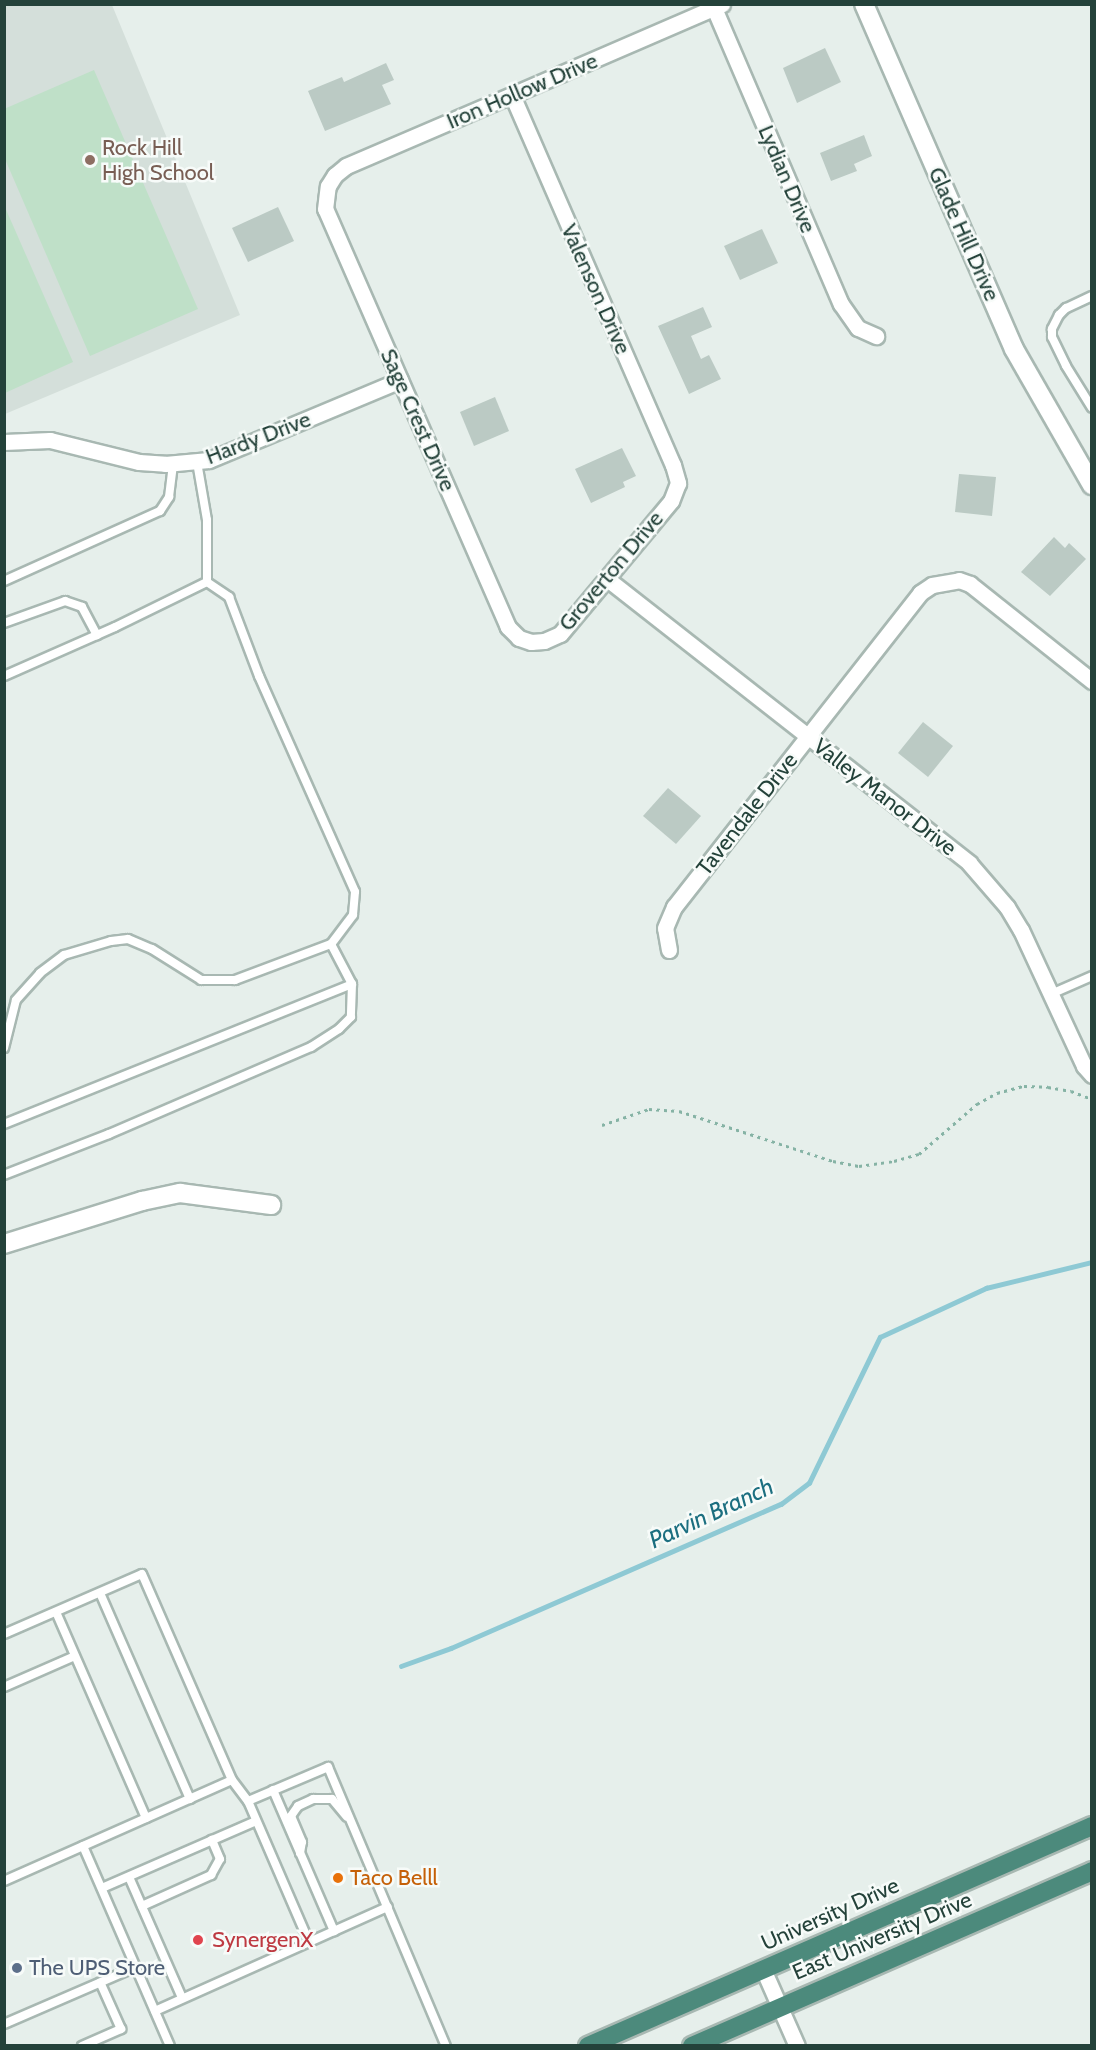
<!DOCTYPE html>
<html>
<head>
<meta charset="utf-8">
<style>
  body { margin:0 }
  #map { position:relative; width:1096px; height:2050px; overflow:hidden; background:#e6efeb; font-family:Cabin,sans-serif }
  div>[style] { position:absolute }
  .built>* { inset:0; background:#d4dfda }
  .green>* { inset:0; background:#bfe0c8 }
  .stream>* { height:4.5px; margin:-2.25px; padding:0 2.25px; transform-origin:2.25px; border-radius:2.25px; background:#8ec9d4 }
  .building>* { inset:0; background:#bbcac4 }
  .path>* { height:3px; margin-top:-1.5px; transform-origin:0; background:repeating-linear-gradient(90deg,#86b3a5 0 3px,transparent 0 7.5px) }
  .roads { filter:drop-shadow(2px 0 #a8b8b2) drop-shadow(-2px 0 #a8b8b2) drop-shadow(0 2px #a8b8b2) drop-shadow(0 -2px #a8b8b2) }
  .service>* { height:8px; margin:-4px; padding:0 4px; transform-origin:4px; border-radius:4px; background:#fff }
  .minor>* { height:15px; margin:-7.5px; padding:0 7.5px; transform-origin:7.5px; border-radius:7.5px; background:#fff }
  .tertiary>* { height:18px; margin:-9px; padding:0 9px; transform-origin:9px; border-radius:9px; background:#fff }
  .trunk>* { height:18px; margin:-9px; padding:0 9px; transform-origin:9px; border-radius:9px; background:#4c8a7c }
  .dots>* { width:16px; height:16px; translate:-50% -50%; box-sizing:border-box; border:3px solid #f7fbf9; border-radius:50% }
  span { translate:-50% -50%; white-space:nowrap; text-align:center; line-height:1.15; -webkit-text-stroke:5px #f7fbf9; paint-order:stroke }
  .street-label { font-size:22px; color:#24423a }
  .education-label { font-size:22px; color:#785e54 }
  .left { translate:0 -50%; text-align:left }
  .food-label { font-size:22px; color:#c56008 }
  .health-label { font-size:22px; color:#be3a42 }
  .service-label { font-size:22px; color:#4e5e75 }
  .water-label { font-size:24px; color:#1c6f80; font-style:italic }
  .frame { position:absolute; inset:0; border:6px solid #24423a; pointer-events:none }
</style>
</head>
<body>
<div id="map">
  <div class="built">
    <i style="clip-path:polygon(5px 5px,112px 5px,240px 315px,5px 414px)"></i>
  </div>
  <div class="green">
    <i style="clip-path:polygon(94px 70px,198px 309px,90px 356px,5px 159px,4px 109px)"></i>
    <i style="clip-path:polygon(4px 205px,73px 362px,5px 393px,4px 393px)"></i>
  </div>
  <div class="stream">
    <i style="left:401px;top:1666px;width:53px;rotate:-19.8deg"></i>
    <i style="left:451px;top:1648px;width:360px;rotate:-23.6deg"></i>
    <i style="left:781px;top:1504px;width:35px;rotate:-37deg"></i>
    <i style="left:809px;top:1483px;width:162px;rotate:-64.1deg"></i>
    <i style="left:880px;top:1337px;width:117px;rotate:-24.8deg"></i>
    <i style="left:986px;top:1288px;width:109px;rotate:-13.8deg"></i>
  </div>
  <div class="building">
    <i style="clip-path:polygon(825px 48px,841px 82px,797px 103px,783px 68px)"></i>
    <i style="clip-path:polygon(386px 63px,394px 80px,382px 85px,391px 104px,325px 131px,308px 91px,342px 77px,344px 82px)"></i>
    <i style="clip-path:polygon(864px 135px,872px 156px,854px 164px,857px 171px,831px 181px,820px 153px)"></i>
    <i style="clip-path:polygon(278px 207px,294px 241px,248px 262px,232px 228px)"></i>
    <i style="clip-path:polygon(762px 229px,778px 263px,740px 280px,724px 246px)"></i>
    <i style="clip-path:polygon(703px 307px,712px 327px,691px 336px,701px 359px,709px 355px,721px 379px,689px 394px,658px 326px)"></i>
    <i style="clip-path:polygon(495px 397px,509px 431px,474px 446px,460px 412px)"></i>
    <i style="clip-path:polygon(622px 448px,636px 476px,623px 482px,625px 487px,591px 503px,575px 469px)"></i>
    <i style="clip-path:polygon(959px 474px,996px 477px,992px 516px,955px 512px)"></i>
    <i style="clip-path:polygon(1054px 537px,1065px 548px,1069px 543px,1086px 559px,1050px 596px,1021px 572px)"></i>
    <i style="clip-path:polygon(923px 722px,953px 746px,928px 777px,898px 753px)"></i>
    <i style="clip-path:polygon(668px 788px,701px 816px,676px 844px,643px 816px)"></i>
  </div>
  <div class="path">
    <i style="left:602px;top:1125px;width:50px;rotate:-18.8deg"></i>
    <i style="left:649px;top:1109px;width:30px;rotate:4deg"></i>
    <i style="left:679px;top:1111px;width:162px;rotate:18deg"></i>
    <i style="left:833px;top:1161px;width:26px;rotate:11deg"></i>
    <i style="left:859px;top:1166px;width:35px;rotate:-8deg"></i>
    <i style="left:894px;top:1161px;width:26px;rotate:-16deg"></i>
    <i style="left:919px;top:1154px;width:77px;rotate:-40.8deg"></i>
    <i style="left:977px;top:1104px;width:23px;rotate:-29deg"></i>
    <i style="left:997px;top:1093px;width:28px;rotate:-15deg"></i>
    <i style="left:1024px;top:1086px;width:24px;rotate:2deg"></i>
    <i style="left:1048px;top:1087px;width:23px;rotate:10deg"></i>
    <i style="left:1071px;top:1091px;width:22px;rotate:21deg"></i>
  </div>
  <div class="roads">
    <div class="service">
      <i style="left:1092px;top:296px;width:29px;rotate:155deg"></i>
      <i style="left:1066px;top:308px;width:10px;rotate:135deg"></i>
      <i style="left:1059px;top:315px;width:16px;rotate:117deg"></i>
      <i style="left:1052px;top:329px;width:8px;rotate:90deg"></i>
      <i style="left:1052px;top:337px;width:32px;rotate:64deg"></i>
      <i style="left:1066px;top:366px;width:49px;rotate:58.2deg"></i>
      <i style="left:197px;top:462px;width:59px;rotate:80.2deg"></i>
      <i style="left:207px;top:520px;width:62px;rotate:90deg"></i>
      <i style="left:4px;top:581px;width:171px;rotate:-24.2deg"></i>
      <i style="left:160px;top:511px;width:17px;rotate:-57deg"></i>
      <i style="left:169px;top:497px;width:33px;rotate:-83deg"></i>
      <i style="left:4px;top:623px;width:65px;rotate:-19.8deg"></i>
      <i style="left:65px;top:601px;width:18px;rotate:19deg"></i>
      <i style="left:82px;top:607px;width:32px;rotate:62deg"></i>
      <i style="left:4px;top:676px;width:121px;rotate:-23.8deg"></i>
      <i style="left:115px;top:627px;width:102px;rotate:-26.1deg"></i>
      <i style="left:207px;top:582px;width:27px;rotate:34deg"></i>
      <i style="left:229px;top:597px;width:85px;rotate:69.2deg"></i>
      <i style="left:259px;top:676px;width:236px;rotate:66deg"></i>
      <i style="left:355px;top:892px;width:23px;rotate:95deg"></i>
      <i style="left:353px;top:915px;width:36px;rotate:127deg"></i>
      <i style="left:1051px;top:994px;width:45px;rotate:-23.7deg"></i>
      <i style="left:4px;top:1048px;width:49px;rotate:-76deg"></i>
      <i style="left:16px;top:1000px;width:36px;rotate:-48deg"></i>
      <i style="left:40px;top:973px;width:30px;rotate:-37deg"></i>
      <i style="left:64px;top:955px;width:49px;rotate:-16.6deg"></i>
      <i style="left:111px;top:941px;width:17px;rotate:-7deg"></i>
      <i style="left:128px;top:939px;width:26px;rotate:23deg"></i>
      <i style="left:152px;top:949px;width:58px;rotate:32.3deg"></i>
      <i style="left:201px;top:980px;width:34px"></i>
      <i style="left:235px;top:980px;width:103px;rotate:-20.6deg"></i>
      <i style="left:331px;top:944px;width:45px;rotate:62.3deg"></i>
      <i style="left:352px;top:984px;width:33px;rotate:92deg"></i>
      <i style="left:351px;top:1017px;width:17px;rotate:135deg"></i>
      <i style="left:339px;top:1029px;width:33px;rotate:147deg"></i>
      <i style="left:311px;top:1047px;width:220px;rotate:156.7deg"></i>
      <i style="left:109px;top:1134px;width:113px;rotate:158.7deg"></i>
      <i style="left:4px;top:1124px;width:375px;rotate:-21.9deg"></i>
      <i style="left:100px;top:1593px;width:225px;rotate:66.4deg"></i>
      <i style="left:56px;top:1612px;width:225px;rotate:66.4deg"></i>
      <i style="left:4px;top:1634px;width:150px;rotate:-23.5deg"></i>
      <i style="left:142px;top:1574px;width:225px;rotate:66.4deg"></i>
      <i style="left:232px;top:1780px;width:26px;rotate:53deg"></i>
      <i style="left:248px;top:1801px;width:87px;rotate:-23deg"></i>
      <i style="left:328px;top:1767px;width:303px;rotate:67.1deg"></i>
      <i style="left:4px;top:1687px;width:77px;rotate:-23.6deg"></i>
      <i style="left:273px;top:1790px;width:154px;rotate:66.6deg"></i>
      <i style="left:248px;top:1801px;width:154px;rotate:66.6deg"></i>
      <i style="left:83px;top:1846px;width:218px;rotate:66.5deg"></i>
      <i style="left:300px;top:1853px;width:11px;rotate:-80deg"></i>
      <i style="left:302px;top:1842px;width:28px;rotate:-113deg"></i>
      <i style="left:291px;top:1816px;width:12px;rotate:-55deg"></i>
      <i style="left:298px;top:1806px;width:17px;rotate:-25deg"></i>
      <i style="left:313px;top:1799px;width:19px"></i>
      <i style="left:332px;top:1799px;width:23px;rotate:50deg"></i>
      <i style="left:129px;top:1877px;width:132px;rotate:66.3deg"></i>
      <i style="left:4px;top:1881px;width:249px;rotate:-23.9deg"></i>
      <i style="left:102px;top:1888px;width:168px;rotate:-23.5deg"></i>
      <i style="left:142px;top:1906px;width:76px;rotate:-24.2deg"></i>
      <i style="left:211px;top:1875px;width:18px;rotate:-61deg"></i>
      <i style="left:220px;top:1859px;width:21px;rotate:-113deg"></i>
      <i style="left:155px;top:2011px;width:255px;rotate:-24.1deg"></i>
      <i style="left:4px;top:2024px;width:144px;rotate:-23.4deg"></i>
      <i style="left:82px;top:2046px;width:43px;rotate:-23.6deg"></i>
      <i style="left:121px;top:2029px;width:51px;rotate:-114.1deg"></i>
    </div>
    <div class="minor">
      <i style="left:714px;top:8px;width:322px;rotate:66.8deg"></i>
      <i style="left:841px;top:304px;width:29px;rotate:55deg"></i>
      <i style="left:858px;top:328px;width:20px;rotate:24deg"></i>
      <i style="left:512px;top:95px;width:404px;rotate:66.5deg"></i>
      <i style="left:673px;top:465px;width:19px;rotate:74deg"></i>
      <i style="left:678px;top:483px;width:19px;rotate:111deg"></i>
      <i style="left:671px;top:501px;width:173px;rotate:129.8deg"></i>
      <i style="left:560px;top:634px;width:17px;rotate:156deg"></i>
      <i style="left:544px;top:641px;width:13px;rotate:176deg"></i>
      <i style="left:531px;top:642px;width:13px;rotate:-162deg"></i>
      <i style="left:519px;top:638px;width:16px;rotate:-135deg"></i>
      <i style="left:508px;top:627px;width:456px;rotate:-113.6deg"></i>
      <i style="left:325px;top:209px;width:23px;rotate:-83deg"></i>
      <i style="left:328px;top:186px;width:13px;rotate:-58deg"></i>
      <i style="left:335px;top:175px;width:14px;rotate:-39deg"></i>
      <i style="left:346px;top:166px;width:181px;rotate:-23.2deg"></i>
      <i style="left:512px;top:95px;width:229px;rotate:-23.4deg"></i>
      <i style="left:4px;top:442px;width:46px;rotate:-2.5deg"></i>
      <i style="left:50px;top:440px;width:92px;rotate:13.9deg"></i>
      <i style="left:139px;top:462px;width:26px;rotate:4deg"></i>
      <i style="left:165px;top:464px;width:44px;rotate:-5.2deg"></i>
      <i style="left:209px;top:460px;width:207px;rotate:-22.7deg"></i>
      <i style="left:606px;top:578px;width:462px;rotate:38.1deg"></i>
      <i style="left:969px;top:863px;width:58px;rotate:49.2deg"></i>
      <i style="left:1007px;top:907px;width:27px;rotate:59deg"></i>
      <i style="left:1021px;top:930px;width:150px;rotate:65.1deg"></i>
      <i style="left:1084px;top:1066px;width:12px;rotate:48deg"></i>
      <i style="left:669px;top:950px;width:22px;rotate:-100deg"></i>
      <i style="left:665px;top:928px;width:23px;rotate:-67deg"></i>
      <i style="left:674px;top:907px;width:399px;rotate:-51.9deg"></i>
      <i style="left:920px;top:593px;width:14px;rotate:-34deg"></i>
      <i style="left:932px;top:585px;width:27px;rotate:-10deg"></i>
      <i style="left:959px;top:580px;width:12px;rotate:20deg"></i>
      <i style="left:970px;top:584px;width:156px;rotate:38.5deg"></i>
      <i style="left:763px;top:1969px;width:84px;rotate:66.2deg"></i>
    </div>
    <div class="tertiary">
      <i style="left:864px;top:4px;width:376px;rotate:66.5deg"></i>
      <i style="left:1014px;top:349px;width:157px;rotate:60.2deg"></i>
      <i style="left:4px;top:1244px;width:145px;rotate:-17.3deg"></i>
      <i style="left:142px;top:1201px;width:39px;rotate:-12deg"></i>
      <i style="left:180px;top:1193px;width:92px;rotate:7.5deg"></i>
    </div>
    <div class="trunk">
      <i style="left:588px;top:2046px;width:550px;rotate:-23.58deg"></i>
      <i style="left:692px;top:2046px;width:437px;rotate:-23.6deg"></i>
    </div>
  </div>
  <div class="dots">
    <i style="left:90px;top:160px;background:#8d6e63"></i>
    <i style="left:338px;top:1878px;background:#e8710a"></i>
    <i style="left:198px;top:1940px;background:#e0444e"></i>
    <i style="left:17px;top:1968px;background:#5c6f8a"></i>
  </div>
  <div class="street-label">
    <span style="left:522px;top:91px;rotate:-23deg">Iron Hollow Drive</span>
    <span style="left:787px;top:179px;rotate:67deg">Lydian Drive</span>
    <span style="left:964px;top:234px;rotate:66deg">Glade Hill Drive</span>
    <span style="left:596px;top:289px;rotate:66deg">Valenson Drive</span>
    <span style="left:418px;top:420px;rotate:66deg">Sage Crest Drive</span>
    <span style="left:258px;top:438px;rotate:-21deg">Hardy Drive</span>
    <span style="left:611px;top:571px;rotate:-50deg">Groverton Drive</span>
    <span style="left:885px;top:797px;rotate:38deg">Valley Manor Drive</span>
    <span style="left:747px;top:814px;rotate:-52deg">Tavendale Drive</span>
    <span style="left:830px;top:1914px;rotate:-24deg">University Drive</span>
    <span style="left:882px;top:1936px;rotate:-23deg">East University Drive</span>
  </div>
  <div class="education-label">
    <span class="left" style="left:102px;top:160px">Rock Hill<br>High School</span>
  </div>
  <div class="food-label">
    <span class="left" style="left:350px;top:1878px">Taco Belll</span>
  </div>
  <div class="health-label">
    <span class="left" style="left:212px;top:1940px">SynergenX</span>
  </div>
  <div class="service-label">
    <span class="left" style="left:29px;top:1968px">The UPS Store</span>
  </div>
  <div class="water-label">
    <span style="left:711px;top:1513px;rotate:-25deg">Parvin Branch</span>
  </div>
  <div class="frame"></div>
</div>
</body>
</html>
